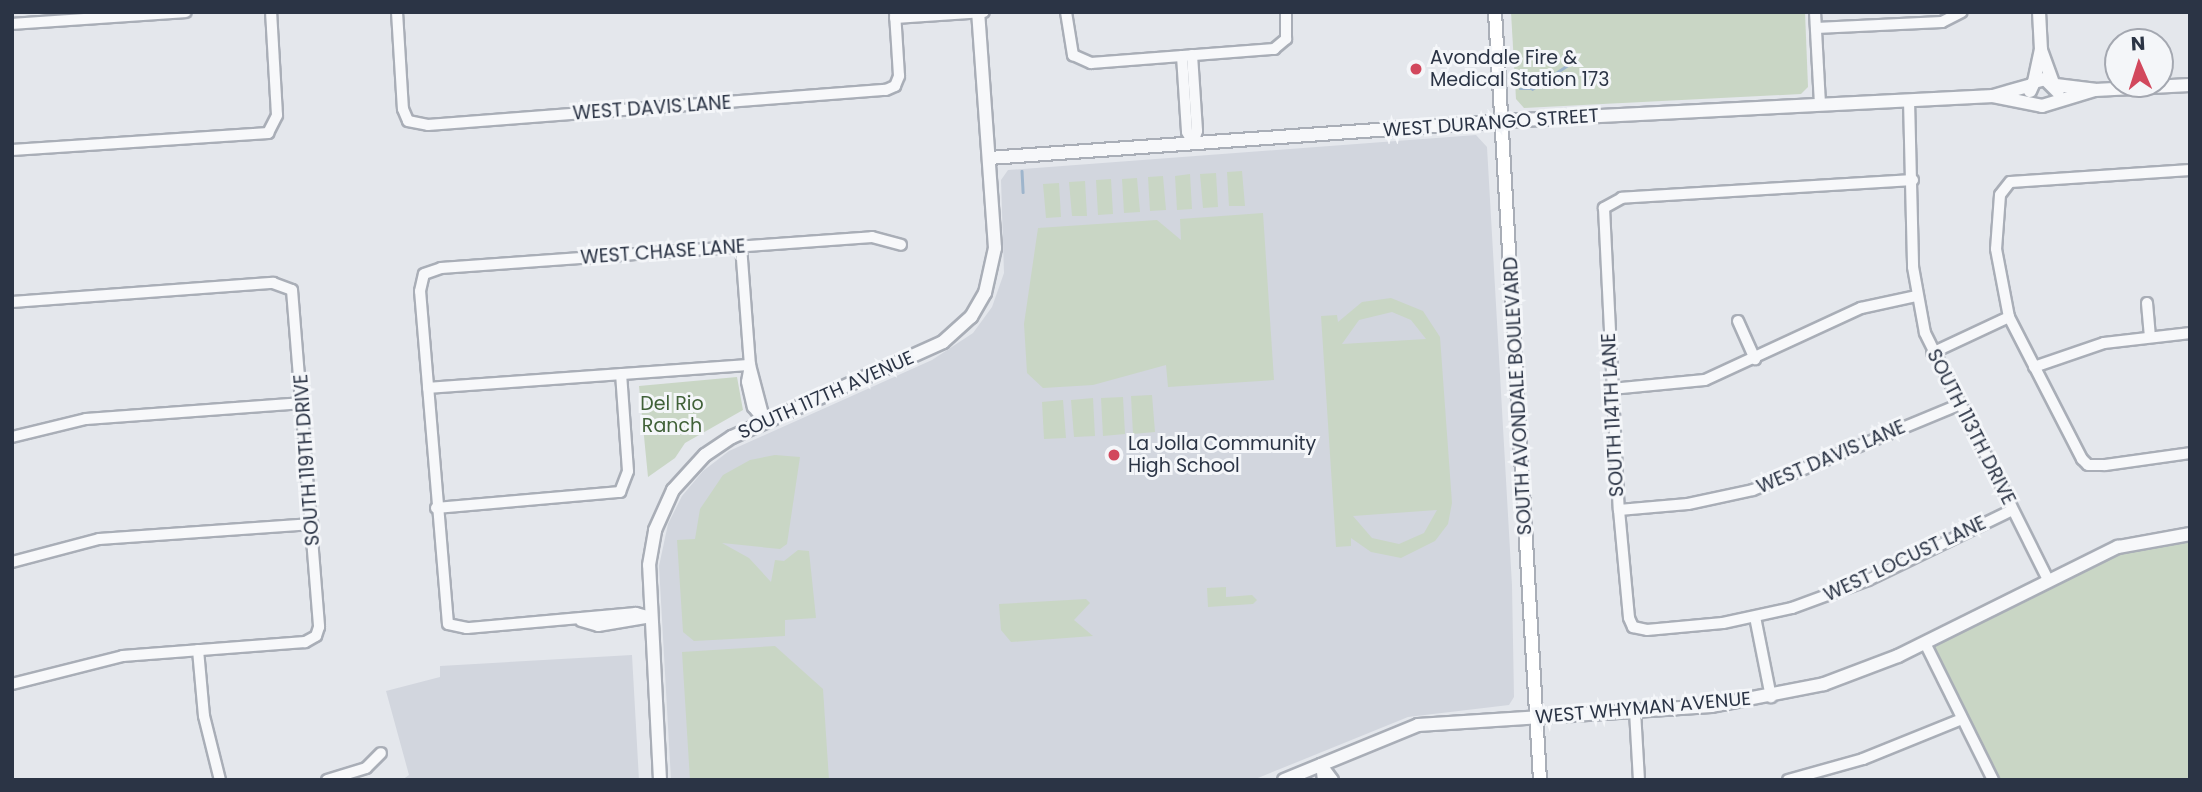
<!DOCTYPE html>
<html>
<head>
<meta charset="utf-8">
<style>
  body { margin:0 }
  #map { position:relative; width:2202px; height:792px; overflow:hidden; background:#e4e7ec; font-family:Poppins,sans-serif }
  div>[style] { position:absolute }
  .built>* { inset:0; background:#d2d6de }
  .green>* { inset:0; background:#c9d6c5 }
  .stream>* { height:2.5px; margin:-1.25px; padding:0 1.25px; transform-origin:1.25px; border-radius:1.25px; background:#9eb5cc }
  .roads { filter:drop-shadow(2px 0 #a9aeb7) drop-shadow(-2px 0 #a9aeb7) drop-shadow(0 2px #a9aeb7) drop-shadow(0 -2px #a9aeb7) }
  .minor>* { height:10px; margin:-5px; padding:0 5px; transform-origin:5px; border-radius:5px; background:#f7f8fa }
  .tertiary>* { height:12px; margin:-6px; padding:0 6px; transform-origin:6px; border-radius:6px; background:#f7f8fa }
  .secondary>* { height:12px; margin:-6px; padding:0 6px; transform-origin:6px; border-radius:6px; background:#fff }
  .dots>* { width:19px; height:19px; translate:-50% -50%; box-sizing:border-box; border:4px solid #f4f6f9; border-radius:50% }
  span { translate:-50% -50%; white-space:nowrap; text-align:center; line-height:1.15; -webkit-text-stroke:6px #f4f6f9; paint-order:stroke }
  .poi-label { font-size:19px; color:#2b3445 }
  .left { translate:0 -50%; text-align:left }
  .street-label { font-size:19px; color:#2b3445 }
  .park-label { font-size:19px; color:#406138 }
  .frame { position:absolute; inset:0; border:14px solid #2b3445; pointer-events:none }
  .north { position:absolute; left:2104px; top:28px; width:70px; height:70px; box-sizing:border-box; background:#f4f6f9; border:2px solid #a4a8b1; border-radius:50%; rotate:357deg; font-size:19px; font-weight:700; line-height:28px; text-align:center; color:#2b3445 }
  .north::after { content:''; display:block; margin:auto; width:24px; height:32px; background:#d2485d; clip-path:polygon(50% 0,100% 100%,50% 72%,0 100%) }
</style>
</head>
<body>
<div id="map">
  <div class="built">
    <i style="clip-path:polygon(1476px 135px,1487px 147px,1512px 585px,1514px 697px,1509px 705px,1408px 717px,1253px 780px,671px 780px,659px 566px,668px 524px,682px 496px,703px 471px,729px 451px,932px 360px,973px 333px,992px 307px,1004px 273px,1001px 180px,1008px 170px)"></i>
    <i style="clip-path:polygon(632px 655px,639px 780px,402px 780px,409px 775px,386px 691px,440px 677px,440px 666px)"></i>
  </div>
  <div class="green">
    <i style="clip-path:polygon(1511px 12px,1805px 12px,1808px 87px,1801px 94px,1524px 108px,1516px 99px)"></i>
    <i style="clip-path:polygon(1242px 171px,1245px 206px,1229px 206px,1227px 172px)"></i>
    <i style="clip-path:polygon(1216px 173px,1218px 207px,1203px 208px,1200px 174px)"></i>
    <i style="clip-path:polygon(1190px 174px,1192px 209px,1177px 210px,1175px 176px)"></i>
    <i style="clip-path:polygon(1163px 176px,1166px 210px,1150px 211px,1148px 177px)"></i>
    <i style="clip-path:polygon(1137px 178px,1140px 212px,1124px 213px,1122px 179px)"></i>
    <i style="clip-path:polygon(1111px 179px,1113px 214px,1098px 215px,1096px 180px)"></i>
    <i style="clip-path:polygon(1085px 181px,1087px 216px,1072px 216px,1069px 182px)"></i>
    <i style="clip-path:polygon(1059px 183px,1061px 217px,1046px 218px,1043px 184px)"></i>
    <i style="clip-path:polygon(1263px 213px,1274px 380px,1168px 387px,1166px 365px,1093px 385px,1043px 388px,1027px 373px,1024px 324px,1038px 228px,1157px 220px,1181px 240px,1180px 219px)"></i>
    <i style="clip-path:polygon(evenodd,1391px 298px,1423px 311px,1440px 337px,1452px 503px,1448px 524px,1435px 541px,1401px 558px,1371px 552px,1351px 538px,1351px 546px,1336px 547px,1321px 316px,1337px 315px,1338px 322px,1362px 302px,1391px 298px,1392px 312px,1411px 320px,1426px 339px,1342px 344px,1359px 320px,1392px 312px,1391px 298px,1437px 510px,1424px 533px,1399px 544px,1372px 538px,1353px 516px,1437px 510px)"></i>
    <i style="clip-path:polygon(737px 377px,743px 410px,685px 443px,675px 458px,648px 477px,639px 386px)"></i>
    <i style="clip-path:polygon(1152px 395px,1155px 432px,1133px 434px,1131px 396px)"></i>
    <i style="clip-path:polygon(1123px 397px,1125px 434px,1103px 436px,1101px 398px)"></i>
    <i style="clip-path:polygon(1093px 398px,1095px 436px,1074px 437px,1071px 400px)"></i>
    <i style="clip-path:polygon(1063px 400px,1066px 438px,1044px 439px,1042px 402px)"></i>
    <i style="clip-path:polygon(775px 455px,800px 457px,787px 544px,780px 549px,722px 543px,749px 558px,771px 582px,775px 560px,784px 561px,798px 550px,809px 551px,816px 618px,785px 620px,785px 636px,694px 641px,683px 632px,677px 540px,695px 539px,700px 509px,723px 475px,750px 460px)"></i>
    <i style="clip-path:polygon(2190px 534px,2190px 780px,1993px 780px,1925px 643px,2103px 553px)"></i>
    <i style="clip-path:polygon(1226px 587px,1226px 597px,1252px 595px,1257px 600px,1253px 604px,1208px 607px,1207px 588px)"></i>
    <i style="clip-path:polygon(1086px 599px,1090px 603px,1074px 620px,1093px 636px,1011px 642px,1001px 630px,999px 604px)"></i>
    <i style="clip-path:polygon(775px 646px,823px 689px,829px 780px,690px 780px,682px 652px)"></i>
  </div>
  <div class="stream">
    <i style="left:1520px;top:89px;width:12px"></i>
    <i style="left:1532px;top:89px;width:47px;rotate:-33.7deg"></i>
    <i style="left:1022px;top:171px;width:21px;rotate:87deg"></i>
  </div>
  <div class="roads">
    <div class="minor">
      <i style="left:397px;top:12px;width:97px;rotate:86.5deg"></i>
      <i style="left:403px;top:109px;width:13px;rotate:67deg"></i>
      <i style="left:408px;top:121px;width:20px;rotate:11deg"></i>
      <i style="left:428px;top:125px;width:459px;rotate:-4.4deg"></i>
      <i style="left:886px;top:90px;width:10px;rotate:-24deg"></i>
      <i style="left:895px;top:86px;width:11px;rotate:-68deg"></i>
      <i style="left:899px;top:76px;width:64px;rotate:-93.6deg"></i>
      <i style="left:1066px;top:12px;width:44px;rotate:80.8deg"></i>
      <i style="left:1073px;top:55px;width:20px;rotate:24deg"></i>
      <i style="left:1091px;top:63px;width:184px;rotate:-4.4deg"></i>
      <i style="left:1274px;top:49px;width:16px;rotate:-40deg"></i>
      <i style="left:1286px;top:39px;width:27px;rotate:-90deg"></i>
      <i style="left:1815px;top:12px;width:92px;rotate:86.9deg"></i>
      <i style="left:895px;top:18px;width:89px;rotate:-3.9deg"></i>
      <i style="left:12px;top:24px;width:174px;rotate:-3.9deg"></i>
      <i style="left:1816px;top:28px;width:126px;rotate:-2.7deg"></i>
      <i style="left:1942px;top:22px;width:22px;rotate:-27deg"></i>
      <i style="left:1192px;top:55px;width:76px;rotate:86.2deg"></i>
      <i style="left:1197px;top:131px;width:13px;rotate:108deg"></i>
      <i style="left:1182px;top:56px;width:76px;rotate:86.2deg"></i>
      <i style="left:1187px;top:132px;width:13px;rotate:61deg"></i>
      <i style="left:1909px;top:100px;width:167px;rotate:88.6deg"></i>
      <i style="left:1913px;top:267px;width:67px;rotate:79.7deg"></i>
      <i style="left:1925px;top:333px;width:276px;rotate:63.5deg"></i>
      <i style="left:12px;top:150px;width:257px;rotate:-3.8deg"></i>
      <i style="left:268px;top:133px;width:20px;rotate:-63deg"></i>
      <i style="left:277px;top:115px;width:103px;rotate:-93.3deg"></i>
      <i style="left:2190px;top:170px;width:180px;rotate:176.2deg"></i>
      <i style="left:2010px;top:182px;width:16px;rotate:128deg"></i>
      <i style="left:2000px;top:195px;width:54px;rotate:94.2deg"></i>
      <i style="left:1996px;top:249px;width:69px;rotate:79.2deg"></i>
      <i style="left:2009px;top:317px;width:160px;rotate:62.8deg"></i>
      <i style="left:2082px;top:459px;width:8px;rotate:45deg"></i>
      <i style="left:2088px;top:465px;width:17px"></i>
      <i style="left:2105px;top:465px;width:86px;rotate:-8deg"></i>
      <i style="left:1913px;top:180px;width:292px;rotate:176.5deg"></i>
      <i style="left:1622px;top:198px;width:21px;rotate:151deg"></i>
      <i style="left:1604px;top:208px;width:302px;rotate:87.2deg"></i>
      <i style="left:1619px;top:510px;width:108px;rotate:84.7deg"></i>
      <i style="left:1629px;top:618px;width:10px;rotate:66deg"></i>
      <i style="left:1633px;top:627px;width:14px;rotate:12deg"></i>
      <i style="left:1647px;top:630px;width:76px;rotate:-5.3deg"></i>
      <i style="left:1723px;top:623px;width:71px;rotate:-12.3deg"></i>
      <i style="left:1792px;top:608px;width:81px;rotate:-20.2deg"></i>
      <i style="left:1868px;top:580px;width:160px;rotate:-25.9deg"></i>
      <i style="left:741px;top:246px;width:119px;rotate:85.7deg"></i>
      <i style="left:750px;top:365px;width:17px;rotate:100deg"></i>
      <i style="left:747px;top:382px;width:26px;rotate:77deg"></i>
      <i style="left:753px;top:407px;width:19px;rotate:51deg"></i>
      <i style="left:12px;top:302px;width:262px;rotate:-4.2deg"></i>
      <i style="left:273px;top:283px;width:20px;rotate:20deg"></i>
      <i style="left:292px;top:290px;width:338px;rotate:85.4deg"></i>
      <i style="left:319px;top:627px;width:9px;rotate:108deg"></i>
      <i style="left:316px;top:636px;width:13px;rotate:151deg"></i>
      <i style="left:305px;top:642px;width:183px;rotate:175.6deg"></i>
      <i style="left:123px;top:656px;width:114px;rotate:165.8deg"></i>
      <i style="left:2147px;top:303px;width:33px;rotate:85deg"></i>
      <i style="left:1738px;top:321px;width:42px;rotate:65.9deg"></i>
      <i style="left:1932px;top:353px;width:85px;rotate:-25.1deg"></i>
      <i style="left:750px;top:365px;width:59px;rotate:75.3deg"></i>
      <i style="left:2034px;top:367px;width:74px;rotate:-18.9deg"></i>
      <i style="left:2104px;top:343px;width:87px;rotate:-6.6deg"></i>
      <i style="left:428px;top:388px;width:323px;rotate:-4.1deg"></i>
      <i style="left:1611px;top:389px;width:94px;rotate:-5.5deg"></i>
      <i style="left:1705px;top:380px;width:172px;rotate:-24.8deg"></i>
      <i style="left:1861px;top:308px;width:56px;rotate:-12.3deg"></i>
      <i style="left:12px;top:437px;width:76px;rotate:-13.7deg"></i>
      <i style="left:86px;top:419px;width:218px;rotate:-4.2deg"></i>
      <i style="left:436px;top:508px;width:185px;rotate:-5deg"></i>
      <i style="left:620px;top:492px;width:22px;rotate:-69deg"></i>
      <i style="left:628px;top:471px;width:97px;rotate:-94.1deg"></i>
      <i style="left:1619px;top:510px;width:69px;rotate:-5deg"></i>
      <i style="left:1688px;top:504px;width:66px;rotate:-12.2deg"></i>
      <i style="left:1753px;top:490px;width:222px;rotate:-22.5deg"></i>
      <i style="left:12px;top:562px;width:90px;rotate:-14.8deg"></i>
      <i style="left:99px;top:539px;width:214px;rotate:-4deg"></i>
      <i style="left:651px;top:617px;width:16px;rotate:-165deg"></i>
      <i style="left:636px;top:613px;width:170px;rotate:174.9deg"></i>
      <i style="left:467px;top:628px;width:19px;rotate:-168deg"></i>
      <i style="left:448px;top:624px;width:334px;rotate:-94.8deg"></i>
      <i style="left:420px;top:291px;width:17px;rotate:-77deg"></i>
      <i style="left:424px;top:274px;width:18px;rotate:-19deg"></i>
      <i style="left:441px;top:268px;width:432px;rotate:-4.1deg"></i>
      <i style="left:872px;top:237px;width:30px;rotate:15deg"></i>
      <i style="left:1755px;top:617px;width:82px;rotate:78.7deg"></i>
      <i style="left:581px;top:621px;width:18px;rotate:16deg"></i>
      <i style="left:598px;top:626px;width:54px;rotate:-9.6deg"></i>
      <i style="left:1925px;top:643px;width:153px;rotate:63.6deg"></i>
      <i style="left:198px;top:650px;width:66px;rotate:84.8deg"></i>
      <i style="left:204px;top:716px;width:66px;rotate:76deg"></i>
      <i style="left:1635px;top:711px;width:69px;rotate:86.7deg"></i>
      <i style="left:1321px;top:764px;width:20px;rotate:53deg"></i>
      <i style="left:1321px;top:764px;width:16px;rotate:83deg"></i>
      <i style="left:327px;top:780px;width:41px;rotate:-17.1deg"></i>
      <i style="left:366px;top:768px;width:21px;rotate:-45deg"></i>
      <i style="left:1788px;top:780px;width:78px;rotate:-15.6deg"></i>
      <i style="left:1863px;top:759px;width:107px;rotate:-22deg"></i>
    </div>
    <div class="tertiary">
      <i style="left:2041px;top:50px;width:33px;rotate:70deg"></i>
      <i style="left:2034px;top:82px;width:33px;rotate:-78deg"></i>
      <i style="left:2041px;top:50px;width:38px;rotate:-93deg"></i>
      <i style="left:2056px;top:85px;width:39px;rotate:7deg"></i>
      <i style="left:2095px;top:90px;width:95px;rotate:-3deg"></i>
      <i style="left:2030px;top:91px;width:10px;rotate:-66deg"></i>
      <i style="left:2034px;top:82px;width:11px;rotate:-15deg"></i>
      <i style="left:2045px;top:79px;width:18px;rotate:45deg"></i>
      <i style="left:1993px;top:96px;width:50px;rotate:11.5deg"></i>
      <i style="left:2042px;top:106px;width:55px;rotate:-16.8deg"></i>
      <i style="left:989px;top:158px;width:514px;rotate:-4.13deg"></i>
      <i style="left:1502px;top:121px;width:492px;rotate:-2.9deg"></i>
      <i style="left:1993px;top:96px;width:41px;rotate:-15.8deg"></i>
      <i style="left:660px;top:780px;width:215px;rotate:-92.9deg"></i>
      <i style="left:649px;top:565px;width:36px;rotate:-80deg"></i>
      <i style="left:655px;top:530px;width:44px;rotate:-65.8deg"></i>
      <i style="left:673px;top:490px;width:47px;rotate:-47.6deg"></i>
      <i style="left:705px;top:455px;width:32px;rotate:-34deg"></i>
      <i style="left:732px;top:437px;width:231px;rotate:-24.2deg"></i>
      <i style="left:943px;top:342px;width:38px;rotate:-42deg"></i>
      <i style="left:971px;top:317px;width:28px;rotate:-60deg"></i>
      <i style="left:985px;top:293px;width:46px;rotate:-77.5deg"></i>
      <i style="left:995px;top:248px;width:237px;rotate:-94.1deg"></i>
      <i style="left:1284px;top:780px;width:145px;rotate:-22.3deg"></i>
      <i style="left:1418px;top:725px;width:294px;rotate:-3.7deg"></i>
      <i style="left:1711px;top:706px;width:115px;rotate:-11deg"></i>
      <i style="left:1824px;top:684px;width:79px;rotate:-20.7deg"></i>
      <i style="left:1898px;top:656px;width:246px;rotate:-26.4deg"></i>
      <i style="left:2118px;top:547px;width:73px;rotate:-10.2deg"></i>
    </div>
    <div class="secondary">
      <i style="left:1495px;top:12px;width:769px;rotate:86.65deg"></i>
    </div>
  </div>
  <div class="dots">
    <i style="left:1416px;top:69px;background:#d2485d"></i>
    <i style="left:1114px;top:455px;background:#d2485d"></i>
  </div>
  <div class="poi-label">
    <span class="left" style="left:1430px;top:69px">Avondale Fire &amp;<br>Medical Station 173</span>
    <span class="left" style="left:1128px;top:455px">La Jolla Community<br>High School</span>
  </div>
  <div class="street-label">
    <span style="left:652px;top:108px;rotate:-4deg">WEST DAVIS LANE</span>
    <span style="left:1491px;top:123px;rotate:-4deg">WEST DURANGO STREET</span>
    <span style="left:663px;top:252px;rotate:-4deg">WEST CHASE LANE</span>
    <span style="left:826px;top:395px;rotate:-24deg">SOUTH 117TH AVENUE</span>
    <span style="left:1518px;top:396px;rotate:-93deg">SOUTH AVONDALE BOULEVARD</span>
    <span style="left:1613px;top:415px;rotate:-93deg">SOUTH 114TH LANE</span>
    <span style="left:1971px;top:427px;rotate:63deg">SOUTH 113TH DRIVE</span>
    <span style="left:1831px;top:457px;rotate:-23deg">WEST DAVIS LANE</span>
    <span style="left:307px;top:460px;rotate:-94deg">SOUTH 119TH DRIVE</span>
    <span style="left:1905px;top:559px;rotate:-25deg">WEST LOCUST LANE</span>
    <span style="left:1643px;top:708px;rotate:-5deg">WEST WHYMAN AVENUE</span>
  </div>
  <div class="park-label">
    <span style="left:672px;top:415px">Del Rio<br>Ranch</span>
  </div>
  <div class="frame"></div>
  <div class="north">N</div>
</div>
</body>
</html>
